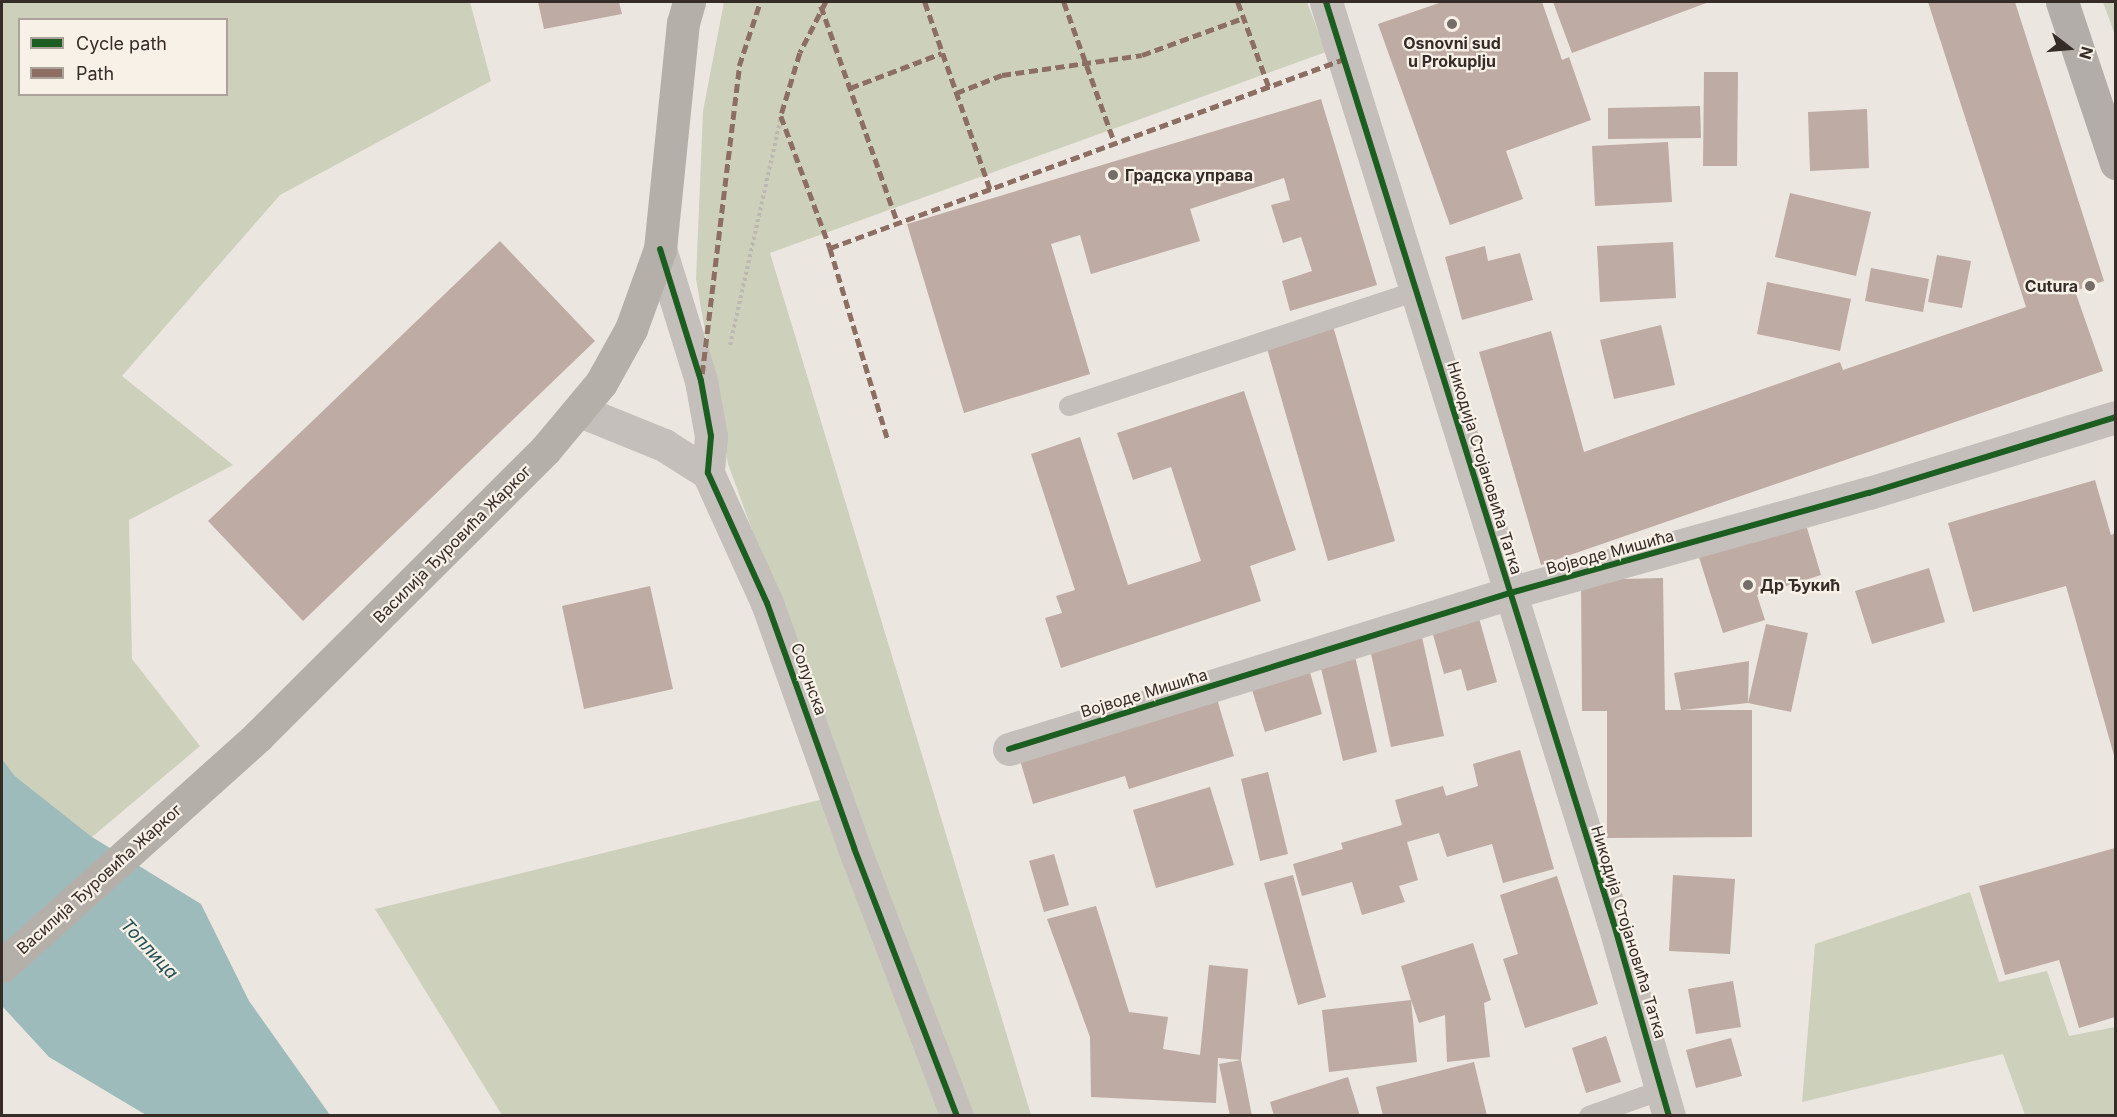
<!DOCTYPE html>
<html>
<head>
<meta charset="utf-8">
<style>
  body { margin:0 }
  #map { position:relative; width:2117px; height:1117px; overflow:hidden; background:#ece6e0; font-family:Inter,sans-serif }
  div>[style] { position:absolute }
  .green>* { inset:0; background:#cdd0bb }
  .water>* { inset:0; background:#9ebbbb }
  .building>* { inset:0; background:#beaba3 }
  .path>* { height:4px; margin-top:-2px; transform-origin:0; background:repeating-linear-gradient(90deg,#bdb7b2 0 3px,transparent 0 6px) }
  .service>* { height:20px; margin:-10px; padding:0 10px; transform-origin:10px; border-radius:10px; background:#c4bfba }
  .minor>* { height:33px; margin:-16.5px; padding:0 16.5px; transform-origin:16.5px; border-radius:16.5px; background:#c4bfba }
  .secondary>* { height:33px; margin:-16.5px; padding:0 16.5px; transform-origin:16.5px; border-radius:16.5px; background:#b5afaa }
  .primary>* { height:33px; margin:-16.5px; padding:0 16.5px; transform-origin:16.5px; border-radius:16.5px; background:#b3ada9 }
  .quiet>* { height:4.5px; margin-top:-2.25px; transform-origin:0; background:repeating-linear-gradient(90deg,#8d6e63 0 9px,transparent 0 13.5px) }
  .cycleway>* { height:6px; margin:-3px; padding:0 3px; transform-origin:3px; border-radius:3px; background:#1b5e20 }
  .dots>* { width:16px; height:16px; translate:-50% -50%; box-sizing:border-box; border:3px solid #f8f1e8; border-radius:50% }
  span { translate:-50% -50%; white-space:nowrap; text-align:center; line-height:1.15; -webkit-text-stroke:4.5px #f8f1e8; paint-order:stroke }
  .poi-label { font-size:16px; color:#352c28; font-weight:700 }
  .left { translate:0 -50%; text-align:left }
  .right { translate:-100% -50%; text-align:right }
  .street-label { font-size:16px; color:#352c28 }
  .water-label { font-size:18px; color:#215053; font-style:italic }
  .frame { position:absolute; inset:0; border:3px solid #352c28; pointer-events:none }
  .legend { position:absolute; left:18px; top:18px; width:210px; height:78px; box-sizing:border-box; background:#f8f1e8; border:2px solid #aaa29b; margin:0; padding:8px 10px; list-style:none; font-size:18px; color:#352c28 }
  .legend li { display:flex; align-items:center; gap:12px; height:30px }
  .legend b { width:30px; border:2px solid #aaa29b }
  .north { position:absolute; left:2039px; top:18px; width:60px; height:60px; -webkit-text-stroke:4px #f8f1e8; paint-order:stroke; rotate:106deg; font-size:16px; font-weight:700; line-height:24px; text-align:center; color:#352c28 }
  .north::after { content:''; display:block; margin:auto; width:21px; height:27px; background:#352c28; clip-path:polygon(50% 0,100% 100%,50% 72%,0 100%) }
</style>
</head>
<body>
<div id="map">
  <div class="green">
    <i style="clip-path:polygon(evenodd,2px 2px,470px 2px,491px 81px,280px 195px,122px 376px,233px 465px,129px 520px,132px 659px,200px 746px,92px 837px,15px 776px,2px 759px,2px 2px,20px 20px,226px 20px,226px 94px,20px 94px,20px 20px)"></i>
    <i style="clip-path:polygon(724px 2px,1307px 2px,1326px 52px,770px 253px,1031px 1115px,502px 1115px,375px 909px,848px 793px,728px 464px,696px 279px,703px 111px)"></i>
    <i style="clip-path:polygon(2103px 2px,2115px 2px,2115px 35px)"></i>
    <i style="clip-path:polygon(1970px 892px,1999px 982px,2047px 971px,2069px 1036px,2115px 1027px,2115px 1115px,2025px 1115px,2003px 1054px,1802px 1102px,1815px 944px)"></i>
  </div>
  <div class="water">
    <i style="clip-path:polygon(2px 759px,15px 776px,92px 837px,201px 904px,249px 1001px,330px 1115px,146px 1115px,49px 1057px,2px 1006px)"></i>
  </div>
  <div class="building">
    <i style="clip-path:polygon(538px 2px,619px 2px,622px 14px,544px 29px)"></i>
    <i style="clip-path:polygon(1442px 2px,1542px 2px,1562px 60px,1569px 57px,1591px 120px,1506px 151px,1523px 199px,1450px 225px,1378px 24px)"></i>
    <i style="clip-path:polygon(1553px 2px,1709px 2px,1572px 53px)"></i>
    <i style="clip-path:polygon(1928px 2px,2015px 2px,2104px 281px,2075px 291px,2103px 371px,1541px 565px,1479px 352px,1551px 331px,1584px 452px,1840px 362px,1843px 370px,2026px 307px)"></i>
    <i style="clip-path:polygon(1704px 72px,1738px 72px,1737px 166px,1703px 166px)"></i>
    <i style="clip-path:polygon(1321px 99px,1377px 285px,1290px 311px,1282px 281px,1312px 271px,1301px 237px,1283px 243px,1271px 205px,1290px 200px,1284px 178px,1190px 209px,1200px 241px,1091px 274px,1080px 235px,1051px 244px,1090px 374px,964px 413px,907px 224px)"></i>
    <i style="clip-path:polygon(1700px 106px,1701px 138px,1608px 139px,1608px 108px)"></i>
    <i style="clip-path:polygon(1867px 109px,1869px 168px,1810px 171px,1808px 112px)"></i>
    <i style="clip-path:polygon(1668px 142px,1672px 202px,1595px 206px,1592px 146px)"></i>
    <i style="clip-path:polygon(1790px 193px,1871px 212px,1856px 276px,1775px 257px)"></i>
    <i style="clip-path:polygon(500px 241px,595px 341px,303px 621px,208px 521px)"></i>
    <i style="clip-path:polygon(1673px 242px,1676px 298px,1600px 302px,1597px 246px)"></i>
    <i style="clip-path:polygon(1485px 246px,1488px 261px,1520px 253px,1533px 300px,1462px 320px,1445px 257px)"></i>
    <i style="clip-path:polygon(1937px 255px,1971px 261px,1962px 308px,1928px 302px)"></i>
    <i style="clip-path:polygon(1871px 268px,1929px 279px,1923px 312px,1865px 301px)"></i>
    <i style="clip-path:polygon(1767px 282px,1851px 299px,1840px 351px,1757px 334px)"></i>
    <i style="clip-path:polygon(1661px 325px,1675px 385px,1614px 399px,1600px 340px)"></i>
    <i style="clip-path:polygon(1333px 326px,1395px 541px,1328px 561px,1266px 345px)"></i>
    <i style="clip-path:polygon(1244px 391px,1296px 550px,1250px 566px,1261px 601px,1061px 668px,1045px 618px,1062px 613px,1056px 596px,1075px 590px,1031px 454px,1080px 437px,1128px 585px,1201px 561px,1171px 467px,1133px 480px,1117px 433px)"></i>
    <i style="clip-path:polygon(2095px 480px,2111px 535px,2115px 533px,2115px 759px,2066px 586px,1973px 612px,1948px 523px)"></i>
    <i style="clip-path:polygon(1804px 518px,1821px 575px,1757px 595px,1765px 620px,1723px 633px,1697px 551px)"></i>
    <i style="clip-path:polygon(1929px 568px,1945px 622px,1872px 644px,1855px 591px)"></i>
    <i style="clip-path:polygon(1663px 578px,1665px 710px,1681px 710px,1674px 673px,1749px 661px,1748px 703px,1766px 624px,1808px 633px,1791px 712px,1748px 703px,1683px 710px,1752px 710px,1752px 837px,1607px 838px,1607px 711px,1582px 711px,1581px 580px)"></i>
    <i style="clip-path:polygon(650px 586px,673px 689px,584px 709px,562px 606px)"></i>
    <i style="clip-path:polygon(1477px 611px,1497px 682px,1467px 691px,1461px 669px,1444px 674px,1430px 624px)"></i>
    <i style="clip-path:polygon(1422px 637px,1444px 736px,1391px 747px,1370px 649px)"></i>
    <i style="clip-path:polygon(1354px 652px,1377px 752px,1343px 761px,1319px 660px)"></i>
    <i style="clip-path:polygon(1307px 662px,1322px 714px,1265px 732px,1249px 680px)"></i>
    <i style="clip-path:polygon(1214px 689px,1234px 756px,1129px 789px,1125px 776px,1033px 804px,1017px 750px)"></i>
    <i style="clip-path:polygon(1520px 750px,1554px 869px,1503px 883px,1492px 844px,1447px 857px,1439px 833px,1407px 842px,1418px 880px,1399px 886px,1405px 902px,1362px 915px,1352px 882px,1302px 896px,1293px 864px,1343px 849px,1341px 843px,1402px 825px,1395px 800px,1443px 786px,1446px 796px,1478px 786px,1473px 764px)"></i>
    <i style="clip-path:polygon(1268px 772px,1288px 854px,1260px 861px,1241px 779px)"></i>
    <i style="clip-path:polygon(1210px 787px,1234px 865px,1156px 888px,1133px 810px)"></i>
    <i style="clip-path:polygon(2115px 848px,2115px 1017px,2079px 1028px,2059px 960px,2005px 975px,1979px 886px)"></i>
    <i style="clip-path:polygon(1054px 854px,1069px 905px,1044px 912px,1029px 861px)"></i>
    <i style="clip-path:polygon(1293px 875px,1326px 997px,1298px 1005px,1264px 883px)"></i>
    <i style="clip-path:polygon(1673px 875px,1735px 879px,1730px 954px,1669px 951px)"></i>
    <i style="clip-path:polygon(1557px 876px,1598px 1004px,1525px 1028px,1503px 959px,1518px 954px,1500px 895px)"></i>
    <i style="clip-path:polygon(1096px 906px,1129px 1012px,1168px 1017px,1163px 1049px,1200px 1055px,1209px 965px,1248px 969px,1241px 1060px,1252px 1116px,1230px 1116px,1219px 1064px,1241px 1060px,1218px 1058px,1216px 1103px,1091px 1097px,1090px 1037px,1047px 919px)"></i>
    <i style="clip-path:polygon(1473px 943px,1491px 1000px,1484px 1003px,1490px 1057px,1447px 1062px,1445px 1015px,1419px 1023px,1411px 1000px,1417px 1062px,1329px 1072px,1322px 1010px,1411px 1000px,1401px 966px)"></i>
    <i style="clip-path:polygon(1733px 981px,1741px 1027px,1696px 1034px,1688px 989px)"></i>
    <i style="clip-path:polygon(1606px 1036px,1621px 1082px,1586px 1093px,1572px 1048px)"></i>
    <i style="clip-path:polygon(1731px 1038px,1742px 1076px,1696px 1088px,1686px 1050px)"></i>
    <i style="clip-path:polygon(1474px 1062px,1487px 1116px,1383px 1116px,1376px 1087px)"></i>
    <i style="clip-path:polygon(1348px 1077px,1360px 1116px,1274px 1116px,1270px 1102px)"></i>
  </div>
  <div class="path">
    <i style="left:730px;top:345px;width:235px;rotate:-77.4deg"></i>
  </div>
  <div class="service">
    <i style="left:1069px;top:406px;width:366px;rotate:-18.3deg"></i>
    <i style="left:1589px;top:1116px;width:77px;rotate:-19.6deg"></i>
  </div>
  <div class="minor">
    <i style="left:1326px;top:2px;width:963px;rotate:72.66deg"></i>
    <i style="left:1613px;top:921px;width:203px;rotate:74deg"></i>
    <i style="left:660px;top:249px;width:138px;rotate:72.7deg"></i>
    <i style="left:701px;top:381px;width:56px;rotate:79.7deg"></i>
    <i style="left:711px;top:436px;width:37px;rotate:95deg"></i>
    <i style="left:708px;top:473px;width:143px;rotate:65.6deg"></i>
    <i style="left:767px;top:603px;width:260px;rotate:70.4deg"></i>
    <i style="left:854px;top:848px;width:287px;rotate:69deg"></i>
    <i style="left:580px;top:411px;width:91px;rotate:22deg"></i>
    <i style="left:664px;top:445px;width:52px;rotate:32.5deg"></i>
    <i style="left:1009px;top:749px;width:525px;rotate:-17.3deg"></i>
    <i style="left:1510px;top:593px;width:373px;rotate:-15.6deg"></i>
    <i style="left:1869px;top:493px;width:258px;rotate:-17.1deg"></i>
  </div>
  <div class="secondary">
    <i style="left:2px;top:966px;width:344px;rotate:-41.9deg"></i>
    <i style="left:258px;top:736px;width:405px;rotate:-44.9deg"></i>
    <i style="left:545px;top:450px;width:87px;rotate:-50.1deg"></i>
    <i style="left:601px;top:383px;width:62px;rotate:-60.9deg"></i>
    <i style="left:631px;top:329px;width:85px;rotate:-70.1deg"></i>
    <i style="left:660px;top:249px;width:227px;rotate:-84.2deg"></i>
    <i style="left:683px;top:23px;width:22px;rotate:-74deg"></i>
  </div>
  <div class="primary">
    <i style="left:2062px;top:2px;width:170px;rotate:71.5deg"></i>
  </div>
  <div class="quiet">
    <i style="left:826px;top:2px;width:57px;rotate:117deg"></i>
    <i style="left:800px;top:53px;width:66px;rotate:106.8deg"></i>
    <i style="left:781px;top:116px;width:141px;rotate:69.6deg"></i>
    <i style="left:830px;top:248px;width:548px;rotate:-20.19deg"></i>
    <i style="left:925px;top:2px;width:198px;rotate:70.8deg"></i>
    <i style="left:1064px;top:2px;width:151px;rotate:70.2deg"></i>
    <i style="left:1238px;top:2px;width:90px;rotate:70deg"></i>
    <i style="left:821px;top:6px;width:230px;rotate:70.5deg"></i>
    <i style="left:850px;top:88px;width:98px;rotate:-20.8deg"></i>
    <i style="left:956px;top:93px;width:49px;rotate:-21.4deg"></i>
    <i style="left:1002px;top:75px;width:141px;rotate:-8.1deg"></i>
    <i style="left:1142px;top:55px;width:108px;rotate:-20.1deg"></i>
    <i style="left:830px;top:248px;width:201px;rotate:73.2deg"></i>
    <i style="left:702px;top:374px;width:310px;rotate:-83.1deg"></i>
    <i style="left:739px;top:66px;width:67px;rotate:-71.8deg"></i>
  </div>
  <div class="cycleway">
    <i style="left:1326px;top:2px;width:963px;rotate:72.66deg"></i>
    <i style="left:1613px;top:921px;width:203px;rotate:74deg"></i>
    <i style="left:660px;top:249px;width:138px;rotate:72.7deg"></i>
    <i style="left:701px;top:381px;width:56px;rotate:79.7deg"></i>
    <i style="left:711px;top:436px;width:37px;rotate:95deg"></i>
    <i style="left:708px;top:473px;width:143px;rotate:65.6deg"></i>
    <i style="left:767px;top:603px;width:260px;rotate:70.4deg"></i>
    <i style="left:854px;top:848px;width:287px;rotate:69deg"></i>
    <i style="left:1009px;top:749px;width:525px;rotate:-17.3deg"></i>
    <i style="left:1510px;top:593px;width:373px;rotate:-15.6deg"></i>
    <i style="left:1869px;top:493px;width:258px;rotate:-17.1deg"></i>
  </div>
  <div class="dots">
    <i style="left:1452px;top:24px;background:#756d68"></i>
    <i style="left:1113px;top:175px;background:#756d68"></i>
    <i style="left:2090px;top:286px;background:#756d68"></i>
    <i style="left:1748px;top:585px;background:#756d68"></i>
  </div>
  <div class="poi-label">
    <span style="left:1452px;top:52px">Osnovni sud<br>u Prokuplju</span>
    <span class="left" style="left:1125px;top:175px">Градска управа</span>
    <span class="right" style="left:2078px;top:286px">Cutura</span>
    <span class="left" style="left:1760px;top:585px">Др Ђукић</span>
  </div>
  <div class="street-label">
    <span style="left:1485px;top:468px;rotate:73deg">Никодија Стојановића Татка</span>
    <span style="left:452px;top:544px;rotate:-45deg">Василија Ђуровића Жарког</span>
    <span style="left:1610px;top:552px;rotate:-15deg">Војводе Мишића</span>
    <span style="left:809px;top:679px;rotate:70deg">Солунска</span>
    <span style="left:1144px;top:693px;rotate:-17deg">Војводе Мишића</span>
    <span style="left:99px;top:879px;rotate:-42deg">Василија Ђуровића Жарког</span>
    <span style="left:1629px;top:932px;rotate:73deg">Никодија Стојановића Татка</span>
  </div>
  <div class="water-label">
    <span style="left:149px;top:949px;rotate:47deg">Топлица</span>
  </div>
  <div class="frame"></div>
  <ul class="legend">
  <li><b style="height:8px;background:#1b5e20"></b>Cycle path</li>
  <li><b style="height:8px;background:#8d6e63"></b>Path</li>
  </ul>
  <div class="north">N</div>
</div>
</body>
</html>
